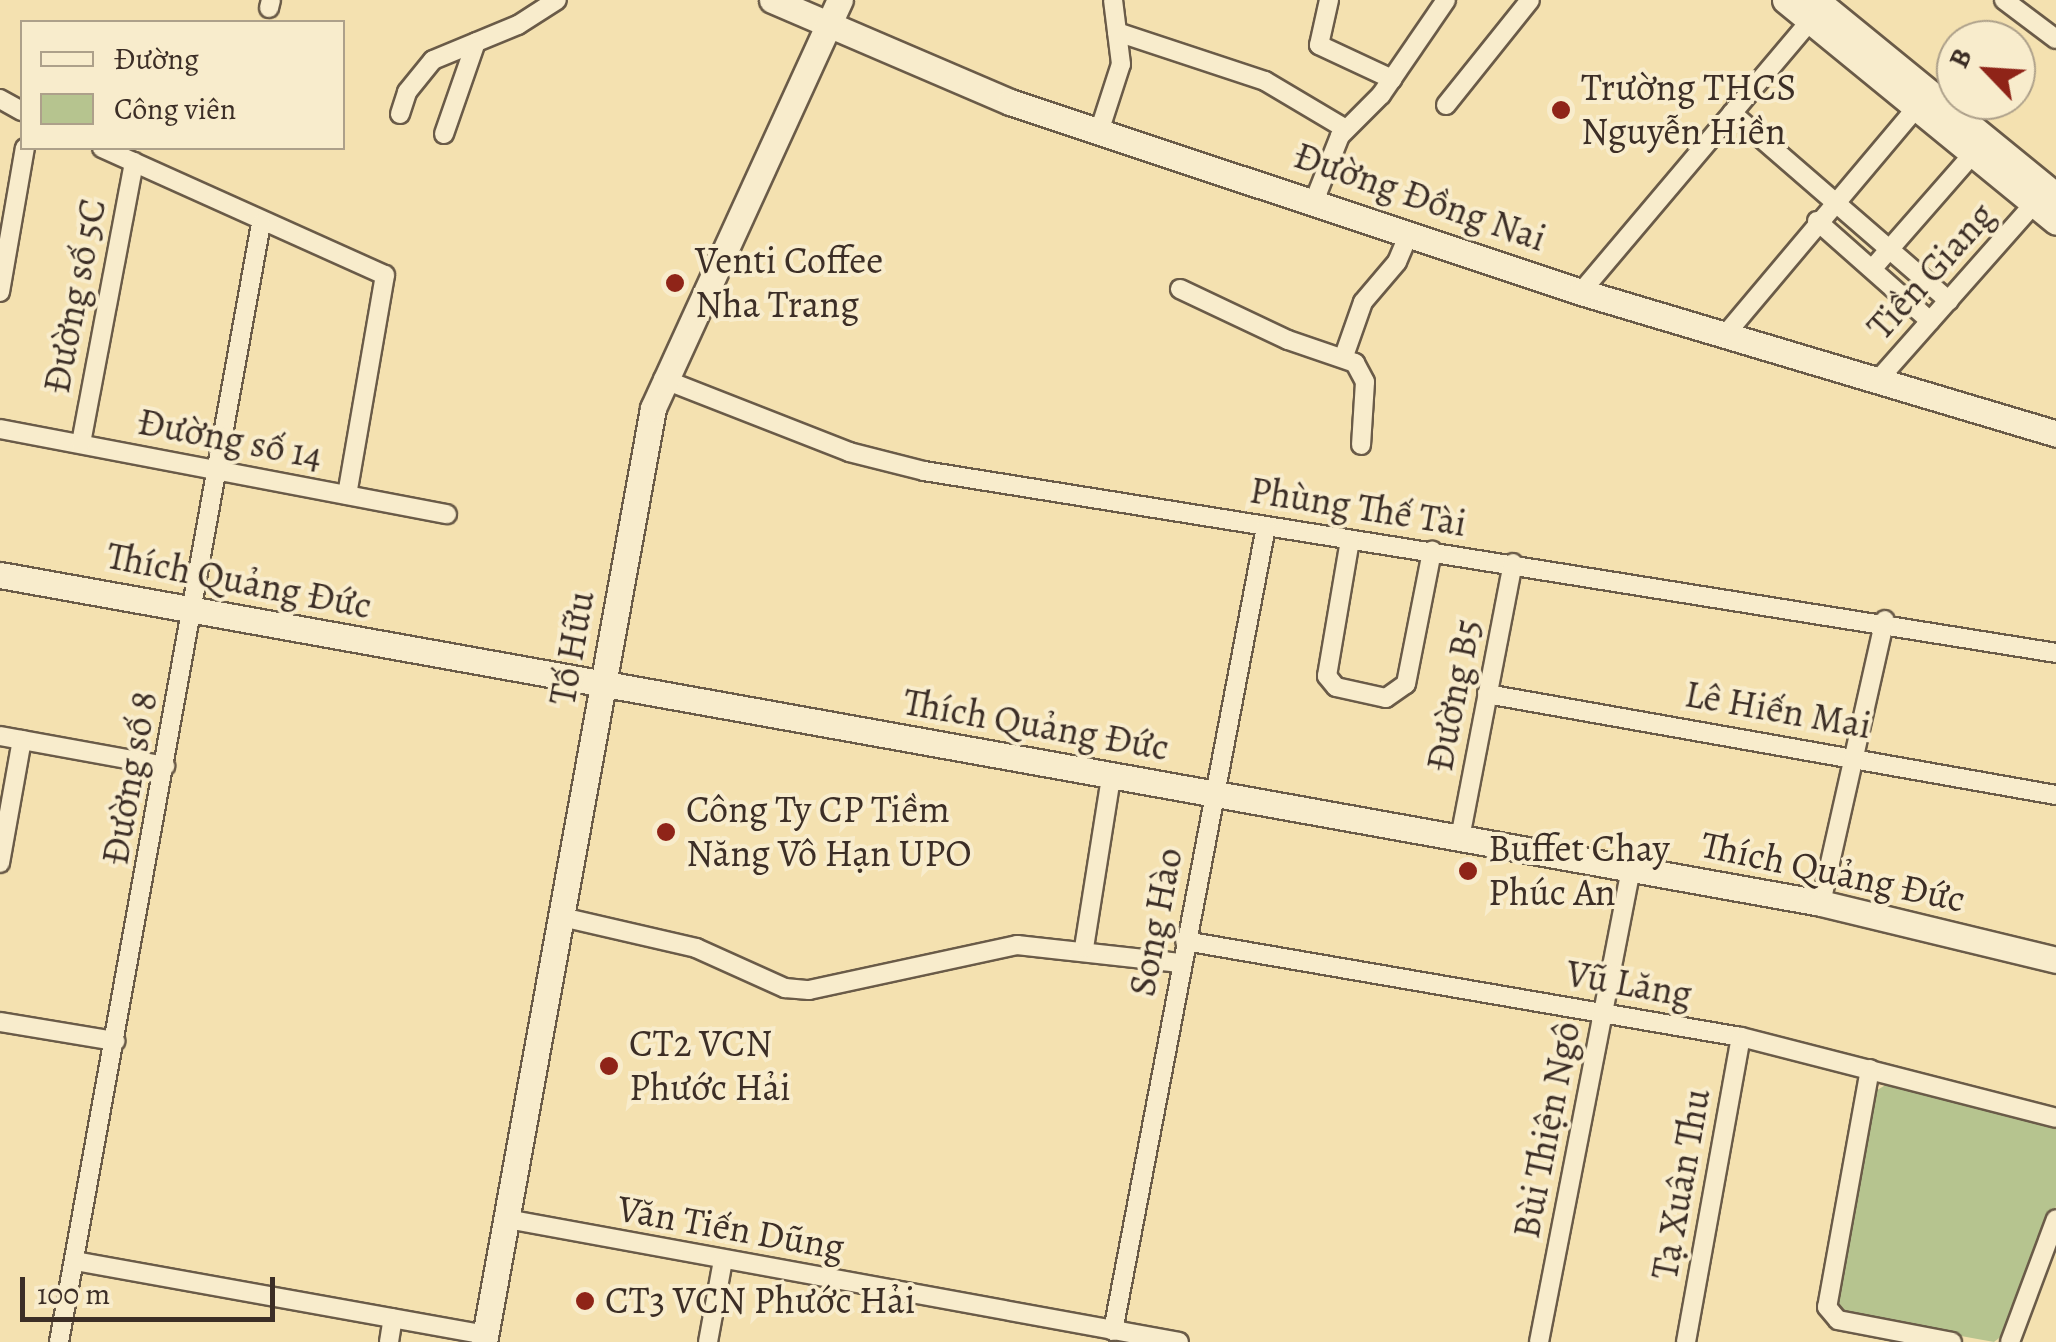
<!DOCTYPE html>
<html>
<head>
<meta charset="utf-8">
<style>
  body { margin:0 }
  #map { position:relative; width:2056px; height:1342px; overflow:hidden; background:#f4e1b0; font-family:Alegreya,serif }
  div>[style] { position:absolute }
  .green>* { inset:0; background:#b6c48f }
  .roads { filter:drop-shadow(2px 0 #6a5b48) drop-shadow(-2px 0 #6a5b48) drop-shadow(0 2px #6a5b48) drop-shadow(0 -2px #6a5b48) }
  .street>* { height:18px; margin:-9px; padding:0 9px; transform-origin:9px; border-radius:9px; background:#f8eccc }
  .secondary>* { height:25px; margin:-12.5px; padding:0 12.5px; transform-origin:12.5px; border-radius:12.5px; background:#f8eccc }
  .dots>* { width:28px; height:28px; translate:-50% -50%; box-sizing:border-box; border:5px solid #f8eccc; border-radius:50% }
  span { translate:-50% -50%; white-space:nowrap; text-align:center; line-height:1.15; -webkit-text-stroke:8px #f8eccc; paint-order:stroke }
  .poi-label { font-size:38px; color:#3c2e26 }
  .left { translate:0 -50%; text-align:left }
  .street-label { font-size:38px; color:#3c2e26 }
  .legend { position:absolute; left:20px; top:20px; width:325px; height:130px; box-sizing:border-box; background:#f8eccc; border:2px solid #ada08a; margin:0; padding:12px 18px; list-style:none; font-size:30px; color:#3c2e26 }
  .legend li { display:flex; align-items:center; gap:20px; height:50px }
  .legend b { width:50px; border:2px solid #ada08a }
  .north { position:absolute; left:1936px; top:20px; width:100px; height:100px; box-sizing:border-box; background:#f8eccc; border:2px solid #ada08a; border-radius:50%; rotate:295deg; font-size:28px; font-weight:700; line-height:40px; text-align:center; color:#3c2e26 }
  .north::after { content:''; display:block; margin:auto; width:35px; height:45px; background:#8f2418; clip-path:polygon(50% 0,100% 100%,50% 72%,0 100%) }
  .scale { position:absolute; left:20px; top:1277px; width:255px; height:45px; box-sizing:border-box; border:5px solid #3c2e26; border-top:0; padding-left:12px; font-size:30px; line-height:35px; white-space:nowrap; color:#3c2e26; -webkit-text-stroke:8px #f8eccc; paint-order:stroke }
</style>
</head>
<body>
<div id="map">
  <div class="green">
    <i style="clip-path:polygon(1892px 1081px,2056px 1128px,2056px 1206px,2008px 1331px,1994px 1342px,1851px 1316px,1837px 1307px,1874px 1092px)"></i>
  </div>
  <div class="roads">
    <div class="street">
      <i style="left:1329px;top:0;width:46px;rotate:102.5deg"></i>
      <i style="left:1319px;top:45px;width:81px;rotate:25deg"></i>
      <i style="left:2004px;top:0;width:65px;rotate:36.9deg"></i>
      <i style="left:269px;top:8px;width:8px;rotate:-76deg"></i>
      <i style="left:1117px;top:32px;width:156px;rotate:18.3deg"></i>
      <i style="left:1265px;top:81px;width:94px;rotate:30.7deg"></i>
      <i style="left:0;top:99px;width:25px;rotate:29deg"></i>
      <i style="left:1446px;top:105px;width:134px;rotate:-51.3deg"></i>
      <i style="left:1732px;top:113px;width:287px;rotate:40.9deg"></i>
      <i style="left:400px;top:114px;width:23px;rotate:-72deg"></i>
      <i style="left:407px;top:92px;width:41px;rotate:-50.9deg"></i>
      <i style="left:433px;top:60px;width:92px;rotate:-22.4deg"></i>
      <i style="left:518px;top:25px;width:46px;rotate:-32.7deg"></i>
      <i style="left:1099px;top:132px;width:71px;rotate:-72.1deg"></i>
      <i style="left:1121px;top:64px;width:64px;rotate:-97.1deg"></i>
      <i style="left:444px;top:134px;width:97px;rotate:-70.8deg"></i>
      <i style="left:102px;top:148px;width:310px;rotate:24.2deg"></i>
      <i style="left:385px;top:275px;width:223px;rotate:99.8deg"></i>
      <i style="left:1315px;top:199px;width:68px;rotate:-68.4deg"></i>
      <i style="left:1340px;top:136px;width:58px;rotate:-45deg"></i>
      <i style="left:1381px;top:95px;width:115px;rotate:-55.6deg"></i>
      <i style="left:1817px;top:221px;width:151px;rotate:41.5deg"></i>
      <i style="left:1873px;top:268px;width:150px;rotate:-48.8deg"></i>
      <i style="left:1180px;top:289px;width:119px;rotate:25.3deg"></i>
      <i style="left:1288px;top:340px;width:71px;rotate:18.9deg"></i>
      <i style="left:1355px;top:363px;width:21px;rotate:62deg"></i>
      <i style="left:1365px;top:382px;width:63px;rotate:93.6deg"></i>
      <i style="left:0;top:292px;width:146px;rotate:-80.2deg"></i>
      <i style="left:1581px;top:292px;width:355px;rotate:-49.8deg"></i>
      <i style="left:1725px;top:335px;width:297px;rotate:-49.9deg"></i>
      <i style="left:1344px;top:356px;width:57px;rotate:-70.6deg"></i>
      <i style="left:1363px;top:302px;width:52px;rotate:-49.6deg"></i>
      <i style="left:1397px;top:262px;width:30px;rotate:-67deg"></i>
      <i style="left:663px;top:379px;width:200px;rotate:21.4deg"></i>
      <i style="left:849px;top:452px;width:77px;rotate:14.2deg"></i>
      <i style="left:924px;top:471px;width:1147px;rotate:9.13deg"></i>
      <i style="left:1878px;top:380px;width:234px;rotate:-48.5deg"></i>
      <i style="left:0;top:429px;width:455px;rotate:10.8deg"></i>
      <i style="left:81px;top:443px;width:286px;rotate:-79.3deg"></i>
      <i style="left:1350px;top:540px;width:138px;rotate:99.6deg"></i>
      <i style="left:1327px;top:676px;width:14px;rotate:51deg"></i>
      <i style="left:1336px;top:687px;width:51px;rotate:12.4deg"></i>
      <i style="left:1386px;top:698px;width:24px;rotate:-35deg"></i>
      <i style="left:1406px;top:684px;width:136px;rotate:-78.9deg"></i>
      <i style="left:1487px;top:694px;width:578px;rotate:10.07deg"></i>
      <i style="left:0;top:736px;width:168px;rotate:10.3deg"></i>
      <i style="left:1460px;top:838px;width:280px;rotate:-79.1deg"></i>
      <i style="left:0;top:863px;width:125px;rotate:-79.9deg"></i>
      <i style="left:1821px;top:903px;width:290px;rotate:-77.3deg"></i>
      <i style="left:562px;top:917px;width:138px;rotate:13deg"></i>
      <i style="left:696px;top:948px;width:98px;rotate:24.2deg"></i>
      <i style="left:785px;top:988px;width:24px;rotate:5deg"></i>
      <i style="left:809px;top:990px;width:213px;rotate:-12.2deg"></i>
      <i style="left:1017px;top:945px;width:164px;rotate:6.3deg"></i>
      <i style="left:1185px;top:941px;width:564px;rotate:9.8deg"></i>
      <i style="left:1741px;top:1037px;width:325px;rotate:14.4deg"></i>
      <i style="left:1084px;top:948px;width:172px;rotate:-81deg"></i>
      <i style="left:0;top:1022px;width:117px;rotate:9.4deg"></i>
      <i style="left:1870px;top:1069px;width:242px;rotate:100.2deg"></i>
      <i style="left:1827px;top:1307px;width:17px;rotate:50deg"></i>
      <i style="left:1838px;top:1320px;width:116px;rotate:10.9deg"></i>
      <i style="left:507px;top:1219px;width:683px;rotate:10.37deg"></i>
      <i style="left:75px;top:1261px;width:417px;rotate:10.2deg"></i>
      <i style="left:1113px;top:1331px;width:818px;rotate:-79.23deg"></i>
      <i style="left:59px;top:1342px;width:1136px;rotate:-79.76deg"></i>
      <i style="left:389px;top:1342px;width:24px;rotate:-81deg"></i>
      <i style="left:708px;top:1342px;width:83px;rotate:-79.6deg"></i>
      <i style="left:1539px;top:1342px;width:481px;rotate:-79deg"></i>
      <i style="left:1686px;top:1342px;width:310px;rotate:-79.8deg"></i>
      <i style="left:2010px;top:1342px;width:131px;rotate:-69.5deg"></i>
    </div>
    <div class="secondary">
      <i style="left:772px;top:0;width:259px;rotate:23.2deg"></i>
      <i style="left:1010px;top:102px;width:602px;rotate:18.4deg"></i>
      <i style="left:1581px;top:292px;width:496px;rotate:16.6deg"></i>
      <i style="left:1785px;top:0;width:350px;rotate:39.3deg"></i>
      <i style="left:1816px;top:0;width:310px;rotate:39.2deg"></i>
      <i style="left:0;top:575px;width:1850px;rotate:10.21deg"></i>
      <i style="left:1821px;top:903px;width:242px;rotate:13.6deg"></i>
      <i style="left:484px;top:1342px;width:949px;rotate:-79.74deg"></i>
      <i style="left:653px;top:408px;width:449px;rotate:-65.4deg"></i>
    </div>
  </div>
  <div class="dots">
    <i style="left:1561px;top:110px;background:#8f2418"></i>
    <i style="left:675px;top:283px;background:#8f2418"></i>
    <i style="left:666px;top:832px;background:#8f2418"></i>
    <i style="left:1468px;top:871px;background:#8f2418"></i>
    <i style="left:609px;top:1066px;background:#8f2418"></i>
    <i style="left:585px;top:1301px;background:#8f2418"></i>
  </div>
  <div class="poi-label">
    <span class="left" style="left:1581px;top:110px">Trường THCS<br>Nguyễn Hiền</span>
    <span class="left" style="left:695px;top:283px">Venti Coffee<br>Nha Trang</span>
    <span class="left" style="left:686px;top:832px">Công Ty CP Tiềm<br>Năng Vô Hạn UPO</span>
    <span class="left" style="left:1488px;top:871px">Buffet Chay<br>Phúc An</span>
    <span class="left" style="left:629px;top:1066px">CT2 VCN<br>Phước Hải</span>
    <span class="left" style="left:605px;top:1301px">CT3 VCN Phước Hải</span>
  </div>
  <div class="street-label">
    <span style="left:1420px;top:197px;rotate:19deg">Đường Đồng Nai</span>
    <span style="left:1931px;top:271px;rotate:-48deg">Tiền Giang</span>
    <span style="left:75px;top:296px;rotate:-79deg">Đường số 5C</span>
    <span style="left:230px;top:439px;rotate:11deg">Đường số 14</span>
    <span style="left:1358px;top:507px;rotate:9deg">Phùng Thế Tài</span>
    <span style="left:239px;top:581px;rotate:11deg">Thích Quảng Đức</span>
    <span style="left:572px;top:648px;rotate:-80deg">Tố Hữu</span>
    <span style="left:1454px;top:695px;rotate:-79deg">Đường B5</span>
    <span style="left:1778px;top:710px;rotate:10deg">Lê Hiến Mai</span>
    <span style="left:1036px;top:725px;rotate:10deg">Thích Quảng Đức</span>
    <span style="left:130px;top:778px;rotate:-80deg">Đường số 8</span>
    <span style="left:1833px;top:872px;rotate:12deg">Thích Quảng Đức</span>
    <span style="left:1156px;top:922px;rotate:-79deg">Song Hào</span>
    <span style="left:1629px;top:984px;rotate:10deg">Vũ Lăng</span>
    <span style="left:1547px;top:1130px;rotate:-79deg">Bùi Thiện Ngô</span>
    <span style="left:1681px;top:1184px;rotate:-80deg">Tạ Xuân Thu</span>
    <span style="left:731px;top:1228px;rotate:10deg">Văn Tiến Dũng</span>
  </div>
  <ul class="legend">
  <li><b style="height:12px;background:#f8eccc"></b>Đường</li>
  <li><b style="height:28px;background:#b6c48f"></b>Công viên</li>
  </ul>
  <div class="north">B</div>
  <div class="scale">100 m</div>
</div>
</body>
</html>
